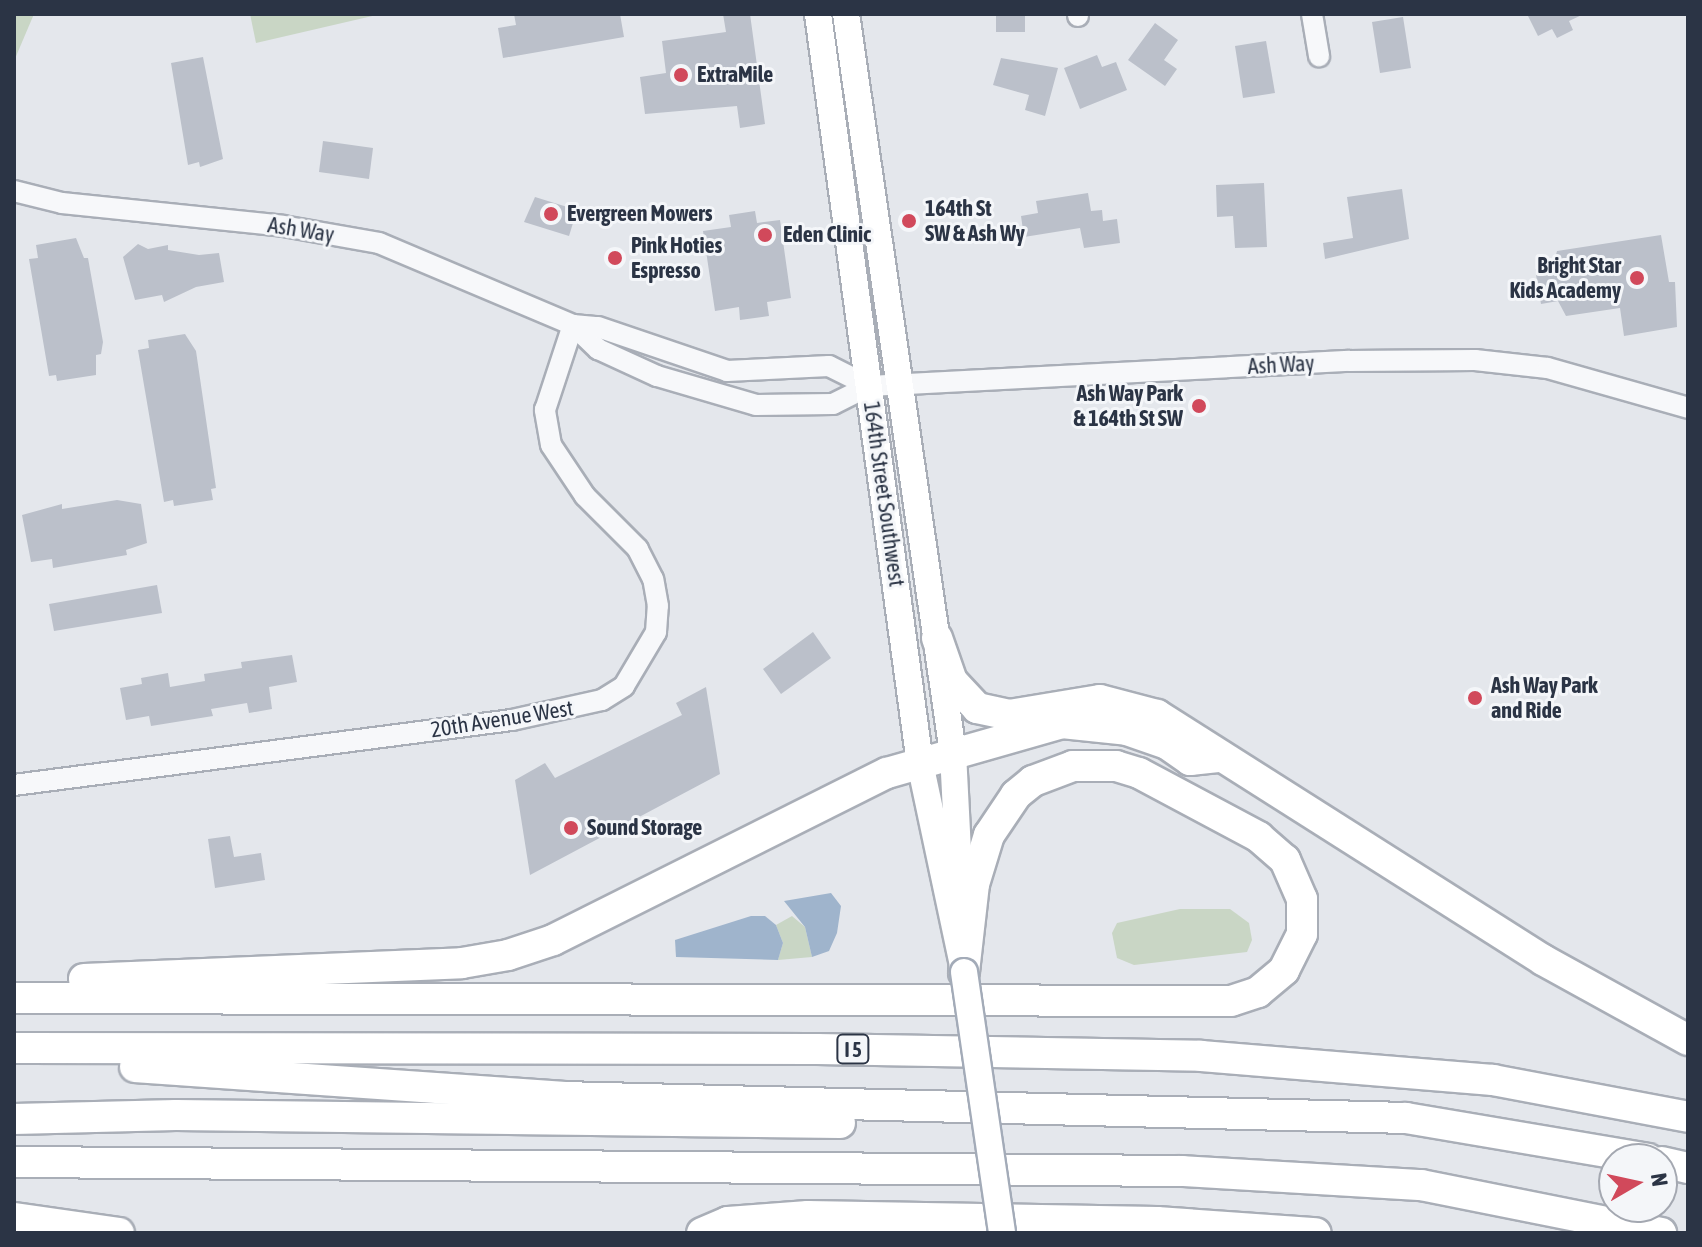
<!DOCTYPE html>
<html>
<head>
<meta charset="utf-8">
<style>
  body { margin:0 }
  #map { position:relative; width:1702px; height:1247px; overflow:hidden; background:#e4e7ec; font-family:"Asap Condensed",sans-serif }
  div>[style] { position:absolute }
  .green>* { inset:0; background:#c9d6c5 }
  .water>* { inset:0; background:#9fb4cc }
  .building>* { inset:0; background:#bbc0ca }
  .roads { filter:drop-shadow(2px 0 #a9aeb7) drop-shadow(-2px 0 #a9aeb7) drop-shadow(0 2px #a9aeb7) drop-shadow(0 -2px #a9aeb7) }
  .minor>* { height:20px; margin:-10px; padding:0 10px; transform-origin:10px; border-radius:10px; background:#f7f8fa }
  .major>* { height:26px; margin:-13px; padding:0 13px; transform-origin:13px; border-radius:13px; background:#fff }
  .highway>* { height:30px; margin:-15px; padding:0 15px; transform-origin:15px; border-radius:15px; background:#fff }
  .bridges { filter:drop-shadow(2px 0 #a3abb8) drop-shadow(-2px 0 #a3abb8) drop-shadow(0 2px #a3abb8) drop-shadow(0 -2px #a3abb8) }
  .major-bridge>* { height:26px; margin:-13px; padding:0 13px; transform-origin:13px; border-radius:13px; background:#fff }
  .dots>* { width:22px; height:22px; translate:-50% -50%; box-sizing:border-box; border:4px solid #f4f6f9; border-radius:50% }
  span { translate:-50% -50%; white-space:nowrap; text-align:center; line-height:1.15; -webkit-text-stroke:6px #f4f6f9; paint-order:stroke }
  .shield-label span { padding:2px 6px; background:#f4f6f9; border:2px solid; border-radius:6px; -webkit-text-stroke-width:0 }
  .shield-label { font-size:20px; color:#2b3445; font-weight:700 }
  .poi-label { font-size:22px; color:#2b3445; font-weight:700 }
  .left { translate:0 -50%; text-align:left }
  .right { translate:-100% -50%; text-align:right }
  .street-label { font-size:22px; color:#2b3445 }
  .frame { position:absolute; inset:0; border:16px solid #2b3445; pointer-events:none }
  .north { position:absolute; left:1598px; top:1143px; width:80px; height:80px; box-sizing:border-box; background:#f4f6f9; border:2px solid #a4a8b1; border-radius:50%; rotate:81deg; font-size:22px; font-weight:700; line-height:32px; text-align:center; color:#2b3445 }
  .north::after { content:''; display:block; margin:auto; width:28px; height:36px; background:#d1495b; clip-path:polygon(50% 0,100% 100%,50% 72%,0 100%) }
</style>
</head>
<body>
<div id="map">
  <div class="green">
    <i style="clip-path:polygon(14px 14px,34px 14px,14px 61px)"></i>
    <i style="clip-path:polygon(250px 14px,381px 14px,256px 43px)"></i>
    <i style="clip-path:polygon(1180px 909px,1230px 909px,1249px 923px,1252px 940px,1247px 952px,1134px 965px,1117px 958px,1112px 933px,1117px 923px)"></i>
    <i style="clip-path:polygon(792px 916px,805px 927px,812px 957px,778px 960px,783px 943px,776px 925px)"></i>
  </div>
  <div class="water">
    <i style="clip-path:polygon(831px 893px,841px 906px,837px 933px,829px 951px,812px 957px,805px 927px,784px 901px)"></i>
    <i style="clip-path:polygon(751px 916px,765px 916px,776px 925px,783px 943px,778px 960px,676px 957px,675px 940px)"></i>
  </div>
  <div class="building">
    <i style="clip-path:polygon(514px 14px,620px 14px,624px 37px,503px 58px,498px 28px,516px 25px)"></i>
    <i style="clip-path:polygon(723px 14px,750px 14px,765px 124px,740px 128px,737px 106px,645px 114px,640px 77px,666px 73px,662px 41px,726px 32px)"></i>
    <i style="clip-path:polygon(996px 14px,1025px 14px,1025px 32px,996px 32px)"></i>
    <i style="clip-path:polygon(1527px 14px,1584px 14px,1569px 21px,1573px 30px,1557px 38px,1552px 29px,1538px 36px)"></i>
    <i style="clip-path:polygon(1403px 17px,1411px 68px,1380px 73px,1372px 22px)"></i>
    <i style="clip-path:polygon(1155px 23px,1178px 40px,1164px 60px,1177px 69px,1165px 86px,1128px 60px)"></i>
    <i style="clip-path:polygon(1266px 41px,1275px 93px,1243px 98px,1235px 46px)"></i>
    <i style="clip-path:polygon(1097px 55px,1102px 67px,1116px 62px,1127px 90px,1080px 109px,1064px 68px)"></i>
    <i style="clip-path:polygon(203px 57px,223px 159px,200px 167px,199px 162px,188px 165px,171px 63px)"></i>
    <i style="clip-path:polygon(1001px 58px,1058px 68px,1045px 116px,1025px 110px,1029px 95px,993px 85px)"></i>
    <i style="clip-path:polygon(323px 141px,373px 148px,369px 179px,319px 172px)"></i>
    <i style="clip-path:polygon(1264px 183px,1267px 247px,1235px 248px,1233px 216px,1217px 217px,1216px 185px)"></i>
    <i style="clip-path:polygon(1402px 189px,1409px 239px,1325px 259px,1323px 243px,1353px 238px,1347px 197px)"></i>
    <i style="clip-path:polygon(1088px 193px,1091px 211px,1102px 210px,1103px 221px,1117px 219px,1120px 243px,1084px 248px,1080px 228px,1024px 237px,1021px 216px,1038px 213px,1036px 201px)"></i>
    <i style="clip-path:polygon(535px 197px,577px 210px,569px 236px,524px 222px)"></i>
    <i style="clip-path:polygon(755px 211px,757px 223px,780px 220px,791px 298px,767px 302px,769px 316px,740px 320px,739px 307px,715px 311px,703px 231px,731px 227px,729px 215px)"></i>
    <i style="clip-path:polygon(1661px 235px,1669px 282px,1675px 282px,1677px 327px,1624px 336px,1620px 308px,1566px 316px,1558px 301px,1541px 304px,1535px 269px,1553px 266px,1557px 251px)"></i>
    <i style="clip-path:polygon(76px 238px,84px 258px,88px 258px,103px 342px,101px 354px,96px 355px,96px 375px,57px 381px,56px 375px,49px 376px,29px 259px,38px 258px,36px 245px)"></i>
    <i style="clip-path:polygon(138px 244px,148px 249px,168px 245px,168px 250px,199px 255px,219px 253px,224px 282px,196px 287px,164px 302px,162px 295px,135px 300px,123px 257px)"></i>
    <i style="clip-path:polygon(185px 334px,196px 351px,216px 488px,211px 489px,213px 500px,174px 506px,173px 500px,164px 502px,138px 350px,149px 348px,148px 340px)"></i>
    <i style="clip-path:polygon(117px 500px,141px 504px,147px 543px,126px 550px,127px 555px,53px 568px,52px 559px,31px 562px,22px 515px,62px 504px,62px 509px)"></i>
    <i style="clip-path:polygon(157px 585px,162px 613px,54px 631px,49px 604px)"></i>
    <i style="clip-path:polygon(813px 632px,831px 658px,781px 694px,763px 669px)"></i>
    <i style="clip-path:polygon(292px 655px,297px 682px,269px 687px,272px 709px,249px 713px,247px 703px,211px 709px,213px 716px,151px 726px,149px 716px,126px 720px,120px 688px,142px 684px,141px 678px,168px 673px,170px 687px,205px 681px,204px 674px,242px 668px,241px 662px)"></i>
    <i style="clip-path:polygon(706px 687px,720px 774px,530px 875px,515px 780px,545px 763px,555px 778px,682px 715px,676px 703px)"></i>
    <i style="clip-path:polygon(230px 836px,234px 857px,261px 853px,265px 880px,215px 888px,208px 839px)"></i>
  </div>
  <div class="roads">
    <div class="minor">
      <i style="left:1078px;top:14px;width:2px;rotate:90deg"></i>
      <i style="left:1312px;top:14px;width:43px;rotate:80.5deg"></i>
      <i style="left:14px;top:191px;width:49px;rotate:14deg"></i>
      <i style="left:62px;top:203px;width:222px;rotate:5.9deg"></i>
      <i style="left:283px;top:226px;width:97px;rotate:10deg"></i>
      <i style="left:379px;top:243px;width:211px;rotate:22.9deg"></i>
      <i style="left:573px;top:325px;width:35px;rotate:44deg"></i>
      <i style="left:598px;top:349px;width:65px;rotate:24.6deg"></i>
      <i style="left:657px;top:376px;width:103px;rotate:16.3deg"></i>
      <i style="left:756px;top:405px;width:77px;rotate:-0.7deg"></i>
      <i style="left:833px;top:404px;width:40px;rotate:-26.6deg"></i>
      <i style="left:869px;top:386px;width:481px;rotate:-3deg"></i>
      <i style="left:1349px;top:361px;width:126px;rotate:-0.5deg"></i>
      <i style="left:1475px;top:360px;width:73px;rotate:6.3deg"></i>
      <i style="left:1548px;top:368px;width:146px;rotate:15.9deg"></i>
      <i style="left:573px;top:325px;width:25px;rotate:5deg"></i>
      <i style="left:598px;top:327px;width:136px;rotate:18.8deg"></i>
      <i style="left:727px;top:371px;width:102px;rotate:-2.8deg"></i>
      <i style="left:829px;top:366px;width:45px;rotate:26.6deg"></i>
      <i style="left:14px;top:785px;width:502px;rotate:-7.44deg"></i>
      <i style="left:512px;top:720px;width:92px;rotate:-12.5deg"></i>
      <i style="left:602px;top:700px;width:26px;rotate:-32deg"></i>
      <i style="left:624px;top:686px;width:63px;rotate:-59.3deg"></i>
      <i style="left:656px;top:632px;width:26px;rotate:-86deg"></i>
      <i style="left:658px;top:606px;width:27px;rotate:-100deg"></i>
      <i style="left:653px;top:579px;width:34px;rotate:-117deg"></i>
      <i style="left:638px;top:549px;width:75px;rotate:-135deg"></i>
      <i style="left:585px;top:496px;width:61px;rotate:-123.7deg"></i>
      <i style="left:551px;top:445px;width:36px;rotate:-100deg"></i>
      <i style="left:545px;top:410px;width:89px;rotate:-71.8deg"></i>
    </div>
    <div class="major">
      <i style="left:818px;top:14px;width:756px;rotate:82.25deg"></i>
      <i style="left:920px;top:763px;width:202px;rotate:78deg"></i>
      <i style="left:846px;top:14px;width:747px;rotate:81.76deg"></i>
      <i style="left:953px;top:753px;width:136px;rotate:87.1deg"></i>
    </div>
    <div class="highway">
      <i style="left:937px;top:638px;width:46px;rotate:70.8deg"></i>
      <i style="left:952px;top:681px;width:37px;rotate:47deg"></i>
      <i style="left:977px;top:708px;width:33px;rotate:12deg"></i>
      <i style="left:1009px;top:715px;width:92px;rotate:-9.4deg"></i>
      <i style="left:1100px;top:700px;width:59px;rotate:14.7deg"></i>
      <i style="left:1157px;top:715px;width:457px;rotate:32.4deg"></i>
      <i style="left:1543px;top:960px;width:166px;rotate:28.9deg"></i>
      <i style="left:84px;top:979px;width:378px;rotate:-2.4deg"></i>
      <i style="left:462px;top:963px;width:47px;rotate:-9.9deg"></i>
      <i style="left:508px;top:955px;width:47px;rotate:-18.4deg"></i>
      <i style="left:553px;top:940px;width:373px;rotate:-26.6deg"></i>
      <i style="left:887px;top:773px;width:182px;rotate:-15.9deg"></i>
      <i style="left:1062px;top:723px;width:65px;rotate:6.1deg"></i>
      <i style="left:1127px;top:730px;width:42px;rotate:19.3deg"></i>
      <i style="left:1167px;top:744px;width:28px;rotate:35deg"></i>
      <i style="left:1190px;top:760px;width:28px;rotate:-6deg"></i>
      <i style="left:14px;top:998px;width:1217px;rotate:0.14deg"></i>
      <i style="left:1231px;top:1001px;width:28px;rotate:-18deg"></i>
      <i style="left:1258px;top:992px;width:34px;rotate:-40deg"></i>
      <i style="left:1284px;top:970px;width:40px;rotate:-63.4deg"></i>
      <i style="left:1302px;top:934px;width:35px;rotate:-90deg"></i>
      <i style="left:1302px;top:899px;width:43px;rotate:-113.6deg"></i>
      <i style="left:1285px;top:860px;width:35px;rotate:-139deg"></i>
      <i style="left:1259px;top:837px;width:136px;rotate:-151.9deg"></i>
      <i style="left:1139px;top:773px;width:24px;rotate:-163deg"></i>
      <i style="left:1116px;top:766px;width:43px;rotate:180deg"></i>
      <i style="left:1073px;top:766px;width:43px;rotate:159.4deg"></i>
      <i style="left:1033px;top:781px;width:22px;rotate:141deg"></i>
      <i style="left:1016px;top:795px;width:48px;rotate:124deg"></i>
      <i style="left:989px;top:835px;width:51px;rotate:107deg"></i>
      <i style="left:974px;top:884px;width:89px;rotate:96.5deg"></i>
      <i style="left:14px;top:1048px;width:803px;rotate:0.07deg"></i>
      <i style="left:817px;top:1049px;width:384px;rotate:1deg"></i>
      <i style="left:1201px;top:1056px;width:293px;rotate:4.7deg"></i>
      <i style="left:1493px;top:1080px;width:198px;rotate:10.7deg"></i>
      <i style="left:135px;top:1067px;width:427px;rotate:4deg"></i>
      <i style="left:561px;top:1097px;width:845px;rotate:1.42deg"></i>
      <i style="left:1406px;top:1118px;width:245px;rotate:9.6deg"></i>
      <i style="left:14px;top:1119px;width:162px;rotate:-1.4deg"></i>
      <i style="left:176px;top:1115px;width:664px;rotate:0.69deg"></i>
      <i style="left:14px;top:1162px;width:1168px;rotate:0.44deg"></i>
      <i style="left:1182px;top:1171px;width:239px;rotate:3.4deg"></i>
      <i style="left:1421px;top:1185px;width:245px;rotate:11.3deg"></i>
      <i style="left:1662px;top:1162px;width:27px;rotate:13deg"></i>
      <i style="left:14px;top:1218px;width:106px;rotate:8.1deg"></i>
      <i style="left:702px;top:1233px;width:28px;rotate:-23deg"></i>
      <i style="left:728px;top:1222px;width:80px;rotate:-4.3deg"></i>
      <i style="left:808px;top:1216px;width:349px;rotate:1deg"></i>
      <i style="left:1157px;top:1222px;width:159px;rotate:4deg"></i>
    </div>
  </div>
  <div class="bridges">
    <div class="major-bridge">
      <i style="left:964px;top:972px;width:264px;rotate:81.7deg"></i>
    </div>
  </div>
  <div class="dots">
    <i style="left:681px;top:75px;background:#d1495b"></i>
    <i style="left:551px;top:214px;background:#d1495b"></i>
    <i style="left:909px;top:221px;background:#d1495b"></i>
    <i style="left:765px;top:235px;background:#d1495b"></i>
    <i style="left:615px;top:258px;background:#d1495b"></i>
    <i style="left:1637px;top:278px;background:#d1495b"></i>
    <i style="left:1199px;top:406px;background:#d1495b"></i>
    <i style="left:1475px;top:698px;background:#d1495b"></i>
    <i style="left:571px;top:828px;background:#d1495b"></i>
  </div>
  <div class="shield-label">
    <span style="left:853px;top:1049px">I 5</span>
  </div>
  <div class="poi-label">
    <span class="left" style="left:697px;top:75px">ExtraMile</span>
    <span class="left" style="left:925px;top:221px">164th St<br>SW &amp; Ash Wy</span>
    <span class="left" style="left:567px;top:214px">Evergreen Mowers</span>
    <span class="left" style="left:783px;top:235px">Eden Clinic</span>
    <span class="left" style="left:631px;top:258px">Pink Hoties<br>Espresso</span>
    <span class="right" style="left:1621px;top:278px">Bright Star<br>Kids Academy</span>
    <span class="right" style="left:1183px;top:406px">Ash Way Park<br>&amp; 164th St SW</span>
    <span class="left" style="left:1491px;top:698px">Ash Way Park<br>and Ride</span>
    <span class="left" style="left:587px;top:828px">Sound Storage</span>
  </div>
  <div class="street-label">
    <span style="left:301px;top:230px;rotate:9deg">Ash Way</span>
    <span style="left:1281px;top:365px;rotate:-3deg">Ash Way</span>
    <span style="left:884px;top:494px;rotate:82deg">164th Street Southwest</span>
    <span style="left:502px;top:719px;rotate:-9deg">20th Avenue West</span>
  </div>
  <div class="frame"></div>
  <div class="north">N</div>
</div>
</body>
</html>
